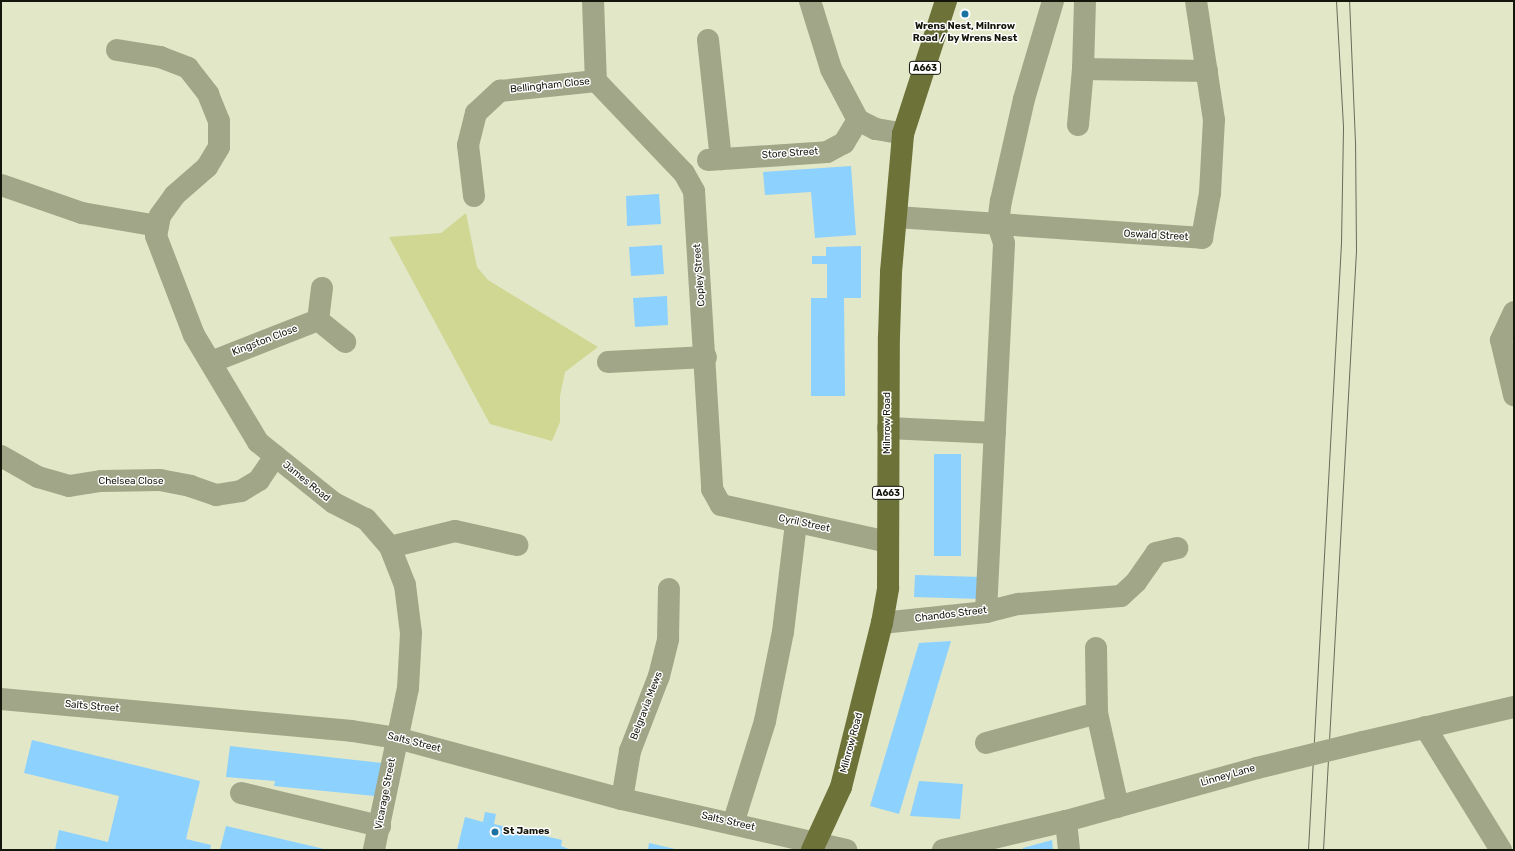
<!DOCTYPE html>
<html>
<head>
<meta charset="utf-8">
<style>
  body { margin:0 }
  #map { position:relative; width:1515px; height:851px; overflow:hidden; background:#e2e7c7; font-family:Rubik,sans-serif }
  div>[style] { position:absolute }
  .green>* { inset:0; background:#cfd793 }
  .building>* { inset:0; background:#8dd1fe }
  .minor>* { height:22px; margin:-11px; padding:0 11px; transform-origin:11px; border-radius:11px; background:#a2a688 }
  .major>* { height:22px; margin:-11px; padding:0 11px; transform-origin:11px; border-radius:11px; background:#6d7239 }
  .tram>* { height:1px; margin:-0.5px; padding:0 0.5px; transform-origin:0.5px; border-radius:0.5px; background:#6a6c59 }
  .minor-bridge>* { height:22px; margin:-11px; padding:0 11px; transform-origin:11px; border-radius:11px; background:#a2a688 }
  .dots>* { width:11px; height:11px; translate:-50% -50%; box-sizing:border-box; border:2px solid #fff; border-radius:50% }
  span { translate:-50% -50%; white-space:nowrap; text-align:center; line-height:1.15; -webkit-text-stroke:3px #fff; paint-order:stroke }
  .shield-label span { padding:1px 3px; background:#fff; border:1px solid; border-radius:3px; -webkit-text-stroke-width:0 }
  .shield-label { font-size:9px; color:#15160b; font-weight:700 }
  .poi-label { font-size:10px; color:#15160b; font-weight:700 }
  .left { translate:0 -50%; text-align:left }
  .street-label { font-size:10px; color:#15160b }
  .frame { position:absolute; inset:0; border:2px solid #15160b; pointer-events:none }
</style>
</head>
<body>
<div id="map">
  <div class="green">
    <i style="clip-path:polygon(466px 213px,477px 267px,488px 280px,598px 347px,565px 372px,560px 396px,560px 422px,552px 441px,490px 424px,389px 237px,441px 233px)"></i>
  </div>
  <div class="building">
    <i style="clip-path:polygon(851px 166px,856px 235px,815px 238px,811px 192px,765px 195px,763px 172px)"></i>
    <i style="clip-path:polygon(659px 194px,661px 224px,627px 226px,626px 196px)"></i>
    <i style="clip-path:polygon(662px 245px,664px 274px,631px 276px,629px 247px)"></i>
    <i style="clip-path:polygon(861px 246px,861px 298px,844px 298px,845px 396px,811px 396px,811px 298px,827px 298px,827px 264px,812px 264px,812px 256px,826px 256px,826px 247px)"></i>
    <i style="clip-path:polygon(667px 296px,668px 325px,635px 327px,633px 298px)"></i>
    <i style="clip-path:polygon(934px 454px,961px 454px,961px 556px,934px 556px)"></i>
    <i style="clip-path:polygon(915px 575px,982px 577px,982px 599px,914px 597px)"></i>
    <i style="clip-path:polygon(951px 641px,899px 814px,870px 806px,919px 643px)"></i>
    <i style="clip-path:polygon(32px 740px,200px 781px,186px 839px,211px 845px,210px 850px,55px 850px,59px 830px,108px 842px,119px 796px,24px 773px)"></i>
    <i style="clip-path:polygon(230px 746px,382px 763px,375px 796px,274px 786px,275px 781px,226px 777px)"></i>
    <i style="clip-path:polygon(919px 781px,963px 784px,960px 819px,910px 816px)"></i>
    <i style="clip-path:polygon(485px 812px,496px 814px,494px 824px,562px 840px,561px 846px,571px 850px,457px 850px,465px 817px,483px 822px)"></i>
    <i style="clip-path:polygon(226px 826px,324px 849px,324px 850px,220px 850px)"></i>
    <i style="clip-path:polygon(1052px 840px,1053px 850px,1023px 850px,1023px 848px)"></i>
    <i style="clip-path:polygon(649px 843px,675px 849px,675px 850px,648px 850px)"></i>
  </div>
  <div class="minor">
    <i style="left:593px;top:1px;width:80px;rotate:87.9deg"></i>
    <i style="left:810px;top:1px;width:71px;rotate:72.8deg"></i>
    <i style="left:831px;top:69px;width:58px;rotate:62.1deg"></i>
    <i style="left:858px;top:120px;width:20px;rotate:27deg"></i>
    <i style="left:876px;top:129px;width:27px;rotate:10deg"></i>
    <i style="left:708px;top:40px;width:120px;rotate:83.8deg"></i>
    <i style="left:117px;top:50px;width:44px;rotate:9.2deg"></i>
    <i style="left:160px;top:57px;width:30px;rotate:21deg"></i>
    <i style="left:188px;top:68px;width:33px;rotate:52deg"></i>
    <i style="left:208px;top:94px;width:29px;rotate:68deg"></i>
    <i style="left:219px;top:121px;width:26px;rotate:90deg"></i>
    <i style="left:219px;top:147px;width:23px;rotate:121deg"></i>
    <i style="left:207px;top:167px;width:43px;rotate:138.8deg"></i>
    <i style="left:175px;top:195px;width:26px;rotate:126deg"></i>
    <i style="left:160px;top:216px;width:20px;rotate:101deg"></i>
    <i style="left:156px;top:236px;width:106px;rotate:69deg"></i>
    <i style="left:194px;top:335px;width:125px;rotate:59.1deg"></i>
    <i style="left:258px;top:442px;width:97px;rotate:38.8deg"></i>
    <i style="left:334px;top:503px;width:36px;rotate:27deg"></i>
    <i style="left:366px;top:519px;width:37px;rotate:49deg"></i>
    <i style="left:390px;top:547px;width:41px;rotate:68.5deg"></i>
    <i style="left:405px;top:585px;width:48px;rotate:82.9deg"></i>
    <i style="left:411px;top:633px;width:55px;rotate:93.1deg"></i>
    <i style="left:408px;top:688px;width:166px;rotate:101.9deg"></i>
    <i style="left:1083px;top:69px;width:68px;rotate:-88.3deg"></i>
    <i style="left:596px;top:81px;width:127px;rotate:46.3deg"></i>
    <i style="left:684px;top:173px;width:21px;rotate:61deg"></i>
    <i style="left:694px;top:191px;width:299px;rotate:86.5deg"></i>
    <i style="left:712px;top:489px;width:18px;rotate:61deg"></i>
    <i style="left:721px;top:505px;width:171px;rotate:12.5deg"></i>
    <i style="left:1078px;top:125px;width:56px;rotate:-84.9deg"></i>
    <i style="left:1083px;top:69px;width:124px;rotate:0.9deg"></i>
    <i style="left:708px;top:160px;width:119px;rotate:-3.8deg"></i>
    <i style="left:827px;top:152px;width:19px;rotate:-28deg"></i>
    <i style="left:844px;top:143px;width:27px;rotate:-59deg"></i>
    <i style="left:1px;top:185px;width:86px;rotate:19.1deg"></i>
    <i style="left:82px;top:213px;width:77px;rotate:9.7deg"></i>
    <i style="left:474px;top:196px;width:51px;rotate:-96.7deg"></i>
    <i style="left:468px;top:145px;width:33px;rotate:-76deg"></i>
    <i style="left:476px;top:113px;width:33px;rotate:-43deg"></i>
    <i style="left:500px;top:91px;width:97px;rotate:-5.9deg"></i>
    <i style="left:896px;top:217px;width:307px;rotate:3.9deg"></i>
    <i style="left:1202px;top:238px;width:46px;rotate:-79.9deg"></i>
    <i style="left:1210px;top:193px;width:73px;rotate:-86.9deg"></i>
    <i style="left:1214px;top:120px;width:120px;rotate:-98.6deg"></i>
    <i style="left:322px;top:288px;width:32px;rotate:97deg"></i>
    <i style="left:318px;top:320px;width:35px;rotate:39deg"></i>
    <i style="left:1514px;top:312px;width:31px;rotate:115deg"></i>
    <i style="left:1501px;top:340px;width:57px;rotate:76.7deg"></i>
    <i style="left:211px;top:362px;width:115px;rotate:-21.4deg"></i>
    <i style="left:608px;top:362px;width:98px;rotate:-2.9deg"></i>
    <i style="left:888px;top:428px;width:107px;rotate:2.7deg"></i>
    <i style="left:1px;top:456px;width:43px;rotate:29.6deg"></i>
    <i style="left:38px;top:477px;width:32px;rotate:16deg"></i>
    <i style="left:69px;top:486px;width:32px;rotate:-9deg"></i>
    <i style="left:101px;top:481px;width:59px;rotate:-1deg"></i>
    <i style="left:160px;top:480px;width:31px;rotate:11deg"></i>
    <i style="left:190px;top:486px;width:28px;rotate:19deg"></i>
    <i style="left:216px;top:495px;width:25px;rotate:-9deg"></i>
    <i style="left:241px;top:491px;width:21px;rotate:-31deg"></i>
    <i style="left:259px;top:480px;width:29px;rotate:-56deg"></i>
    <i style="left:390px;top:547px;width:67px;rotate:-13.8deg"></i>
    <i style="left:455px;top:531px;width:64px;rotate:12.7deg"></i>
    <i style="left:986px;top:612px;width:369px;rotate:-87.2deg"></i>
    <i style="left:1004px;top:243px;width:20px;rotate:-108deg"></i>
    <i style="left:998px;top:224px;width:23px;rotate:-83deg"></i>
    <i style="left:1001px;top:201px;width:105px;rotate:-77.3deg"></i>
    <i style="left:1024px;top:99px;width:102px;rotate:-73.5deg"></i>
    <i style="left:882px;top:623px;width:105px;rotate:-6deg"></i>
    <i style="left:986px;top:612px;width:34px;rotate:-14deg"></i>
    <i style="left:1019px;top:604px;width:102px;rotate:-4.5deg"></i>
    <i style="left:1121px;top:596px;width:21px;rotate:-43deg"></i>
    <i style="left:1136px;top:582px;width:35px;rotate:-55deg"></i>
    <i style="left:1156px;top:553px;width:22px;rotate:-13deg"></i>
    <i style="left:1096px;top:648px;width:65px;rotate:89.1deg"></i>
    <i style="left:1097px;top:713px;width:96px;rotate:77.4deg"></i>
    <i style="left:1px;top:699px;width:352px;rotate:5.2deg"></i>
    <i style="left:352px;top:731px;width:46px;rotate:8.8deg"></i>
    <i style="left:397px;top:738px;width:233px;rotate:15.2deg"></i>
    <i style="left:622px;top:799px;width:230px;rotate:12.8deg"></i>
    <i style="left:1425px;top:727px;width:145px;rotate:58.3deg"></i>
    <i style="left:1363px;top:742px;width:155px;rotate:-13.1deg"></i>
    <i style="left:986px;top:743px;width:115px;rotate:-15.1deg"></i>
    <i style="left:241px;top:793px;width:143px;rotate:13.4deg"></i>
    <i style="left:622px;top:799px;width:49px;rotate:-80.5deg"></i>
    <i style="left:630px;top:751px;width:80px;rotate:-68.9deg"></i>
    <i style="left:659px;top:676px;width:38px;rotate:-76deg"></i>
    <i style="left:668px;top:639px;width:50px;rotate:-88.9deg"></i>
    <i style="left:1066px;top:821px;width:29px;rotate:84deg"></i>
    <i style="left:733px;top:824px;width:108px;rotate:-72.7deg"></i>
    <i style="left:765px;top:721px;width:91px;rotate:-78.6deg"></i>
    <i style="left:783px;top:632px;width:110px;rotate:-83.2deg"></i>
    <i style="left:943px;top:850px;width:126px;rotate:-13.3deg"></i>
    <i style="left:1066px;top:821px;width:198px;rotate:-15.5deg"></i>
  </div>
  <div class="major">
    <i style="left:812px;top:850px;width:69px;rotate:-65.3deg"></i>
    <i style="left:841px;top:787px;width:169px;rotate:-76deg"></i>
    <i style="left:882px;top:623px;width:36px;rotate:-80deg"></i>
    <i style="left:888px;top:588px;width:251px;rotate:-89.8deg"></i>
    <i style="left:889px;top:337px;width:65px;rotate:-88.2deg"></i>
    <i style="left:891px;top:272px;width:139px;rotate:-85deg"></i>
    <i style="left:903px;top:134px;width:140px;rotate:-72.1deg"></i>
  </div>
  <div class="tram">
    <i style="left:1308px;top:850px;width:608px;rotate:-86.89deg"></i>
    <i style="left:1341px;top:243px;width:117px;rotate:-89deg"></i>
    <i style="left:1343px;top:126px;width:125px;rotate:-93.2deg"></i>
    <i style="left:1323px;top:850px;width:601px;rotate:-86.85deg"></i>
    <i style="left:1356px;top:250px;width:108px;rotate:-90.5deg"></i>
    <i style="left:1355px;top:142px;width:141px;rotate:-92.4deg"></i>
  </div>
  <div class="minor-bridge">
    <i style="left:1257px;top:768px;width:109px;rotate:-13.8deg"></i>
  </div>
  <div class="dots">
    <i style="left:965px;top:14px;background:#1c73a2"></i>
    <i style="left:495px;top:832px;background:#1c73a2"></i>
  </div>
  <div class="shield-label">
    <span style="left:925px;top:68px">A663</span>
    <span style="left:888px;top:493px">A663</span>
  </div>
  <div class="poi-label">
    <span style="left:965px;top:32px">Wrens Nest, Milnrow<br>Road / by Wrens Nest</span>
    <span class="left" style="left:503px;top:832px">St James</span>
  </div>
  <div class="street-label">
    <span style="left:550px;top:86px;rotate:-6deg">Bellingham Close</span>
    <span style="left:790px;top:154px;rotate:-4deg">Store Street</span>
    <span style="left:1156px;top:236px;rotate:3deg">Oswald Street</span>
    <span style="left:700px;top:275px;rotate:-94deg">Copley Street</span>
    <span style="left:265px;top:341px;rotate:-21deg">Kingston Close</span>
    <span style="left:888px;top:423px;rotate:-90deg">Milnrow Road</span>
    <span style="left:131px;top:482px">Chelsea Close</span>
    <span style="left:306px;top:482px;rotate:39deg">James Road</span>
    <span style="left:804px;top:524px;rotate:12deg">Cyril Street</span>
    <span style="left:951px;top:615px;rotate:-7deg">Chandos Street</span>
    <span style="left:647px;top:706px;rotate:-69deg">Belgravia Mews</span>
    <span style="left:92px;top:707px;rotate:5deg">Salts Street</span>
    <span style="left:414px;top:743px;rotate:14deg">Salts Street</span>
    <span style="left:852px;top:743px;rotate:-75deg">Milnrow Road</span>
    <span style="left:1228px;top:776px;rotate:-16deg">Linney Lane</span>
    <span style="left:386px;top:794px;rotate:-79deg">Vicarage Street</span>
    <span style="left:728px;top:822px;rotate:13deg">Salts Street</span>
  </div>
  <div class="frame"></div>
</div>
</body>
</html>
